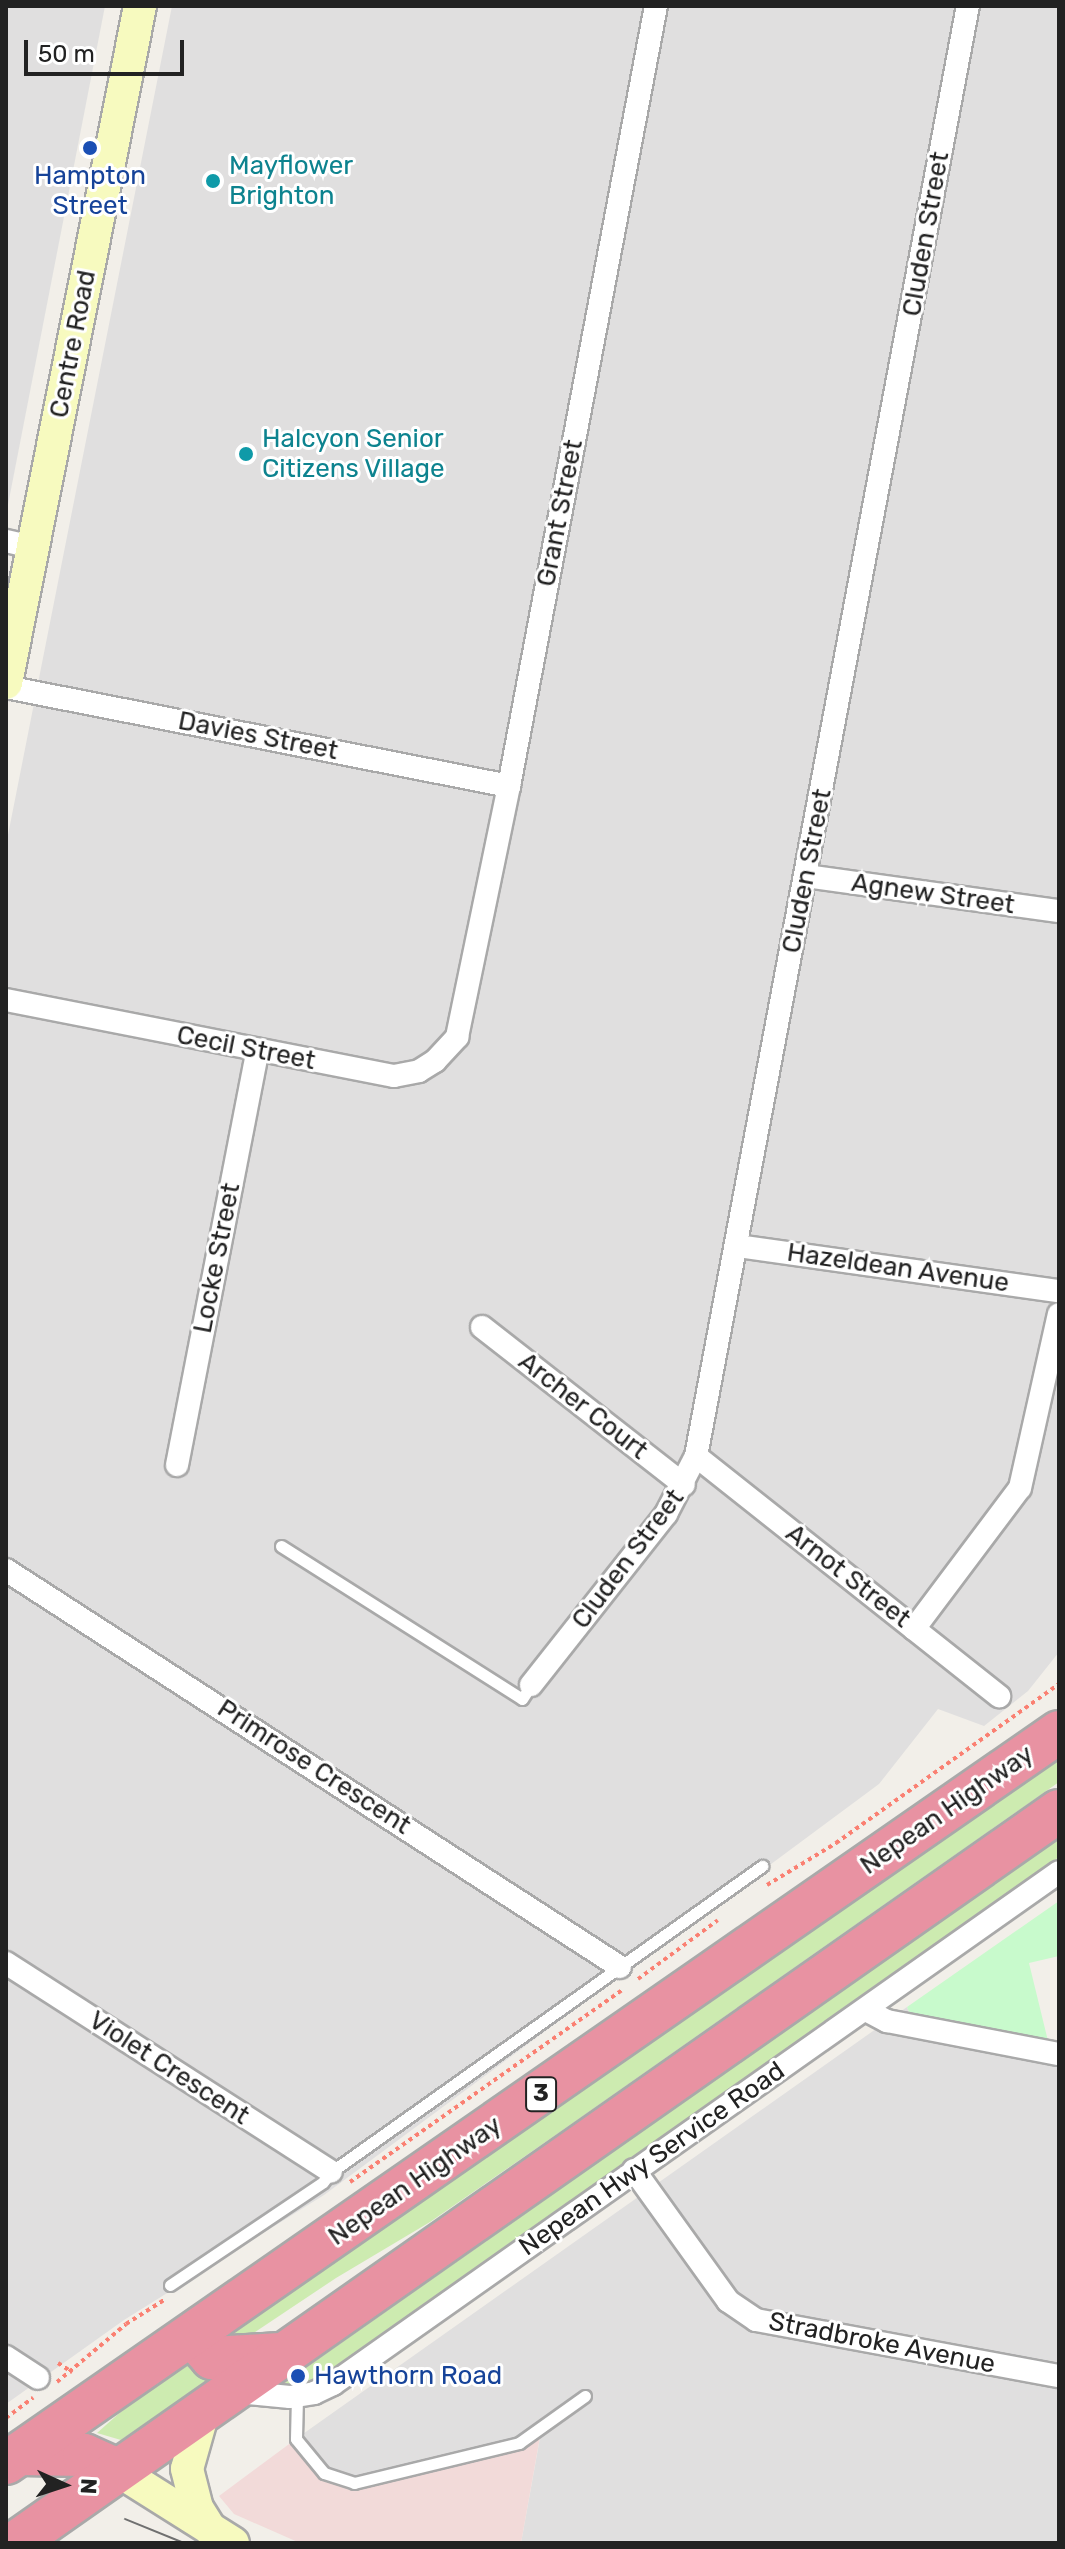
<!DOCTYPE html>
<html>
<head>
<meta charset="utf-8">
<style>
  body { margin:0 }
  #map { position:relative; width:1065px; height:2549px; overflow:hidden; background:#f2efe9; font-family:Rubik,sans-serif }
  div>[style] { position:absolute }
  .residential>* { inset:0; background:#e0dfdf }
  .commercial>* { inset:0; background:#f2dad9 }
  .grass>* { inset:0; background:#cdebb0 }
  .park>* { inset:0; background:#c8facc }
  .path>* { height:4px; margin-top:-2px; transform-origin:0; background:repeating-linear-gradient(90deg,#fa8072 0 4px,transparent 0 8px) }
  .roads { filter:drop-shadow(2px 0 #a9a9a9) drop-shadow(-2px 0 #a9a9a9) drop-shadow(0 2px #a9a9a9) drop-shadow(0 -2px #a9a9a9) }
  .lane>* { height:11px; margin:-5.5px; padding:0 5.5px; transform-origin:5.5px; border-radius:5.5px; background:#fff }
  .street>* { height:22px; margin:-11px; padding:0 11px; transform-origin:11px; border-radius:11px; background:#fff }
  .secondary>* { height:32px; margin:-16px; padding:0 16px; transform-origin:16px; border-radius:16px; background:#f7fabf }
  .highway>* { height:42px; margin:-21px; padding:0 21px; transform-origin:21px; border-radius:21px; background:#e892a2 }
  .tram>* { height:2px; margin:-1px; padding:0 1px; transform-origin:1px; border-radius:1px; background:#707070 }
  .dots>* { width:22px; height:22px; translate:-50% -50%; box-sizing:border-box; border:4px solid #fff; border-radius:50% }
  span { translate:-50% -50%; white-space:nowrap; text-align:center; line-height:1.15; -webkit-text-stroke:6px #fff; paint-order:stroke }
  .shield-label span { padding:2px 6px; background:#fff; border:2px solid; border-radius:6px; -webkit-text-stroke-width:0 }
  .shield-label { font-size:24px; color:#222; font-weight:700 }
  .culture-label { font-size:26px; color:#0d838f }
  .left { translate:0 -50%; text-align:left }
  .transit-label { font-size:26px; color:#164399 }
  .street-label { font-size:26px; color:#222 }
  .frame { position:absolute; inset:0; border:8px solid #222; pointer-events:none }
  .north { position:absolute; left:24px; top:2445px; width:80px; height:80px; -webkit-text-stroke:6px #fff; paint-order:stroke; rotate:93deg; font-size:22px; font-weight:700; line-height:32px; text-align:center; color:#222 }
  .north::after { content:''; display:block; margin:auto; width:28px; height:36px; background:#222; clip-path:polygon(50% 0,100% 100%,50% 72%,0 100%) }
  .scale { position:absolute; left:24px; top:40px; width:160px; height:36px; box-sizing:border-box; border:4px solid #222; border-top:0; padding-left:10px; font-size:24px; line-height:28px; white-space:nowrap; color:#222; -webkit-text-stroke:6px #fff; paint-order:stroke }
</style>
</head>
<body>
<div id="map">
  <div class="residential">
    <i style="clip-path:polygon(6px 6px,105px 6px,6px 515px)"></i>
    <i style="clip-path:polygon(172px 6px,1059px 6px,1059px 1652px,1028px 1691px,984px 1726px,938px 1709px,879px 1784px,324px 2195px,124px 2320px,6px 2404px,6px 845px)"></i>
    <i style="clip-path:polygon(907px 2007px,909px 2012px,1059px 2043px,1059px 2543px,521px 2543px,543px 2421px,516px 2440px,354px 2478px,326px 2467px,300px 2436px)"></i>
  </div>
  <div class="commercial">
    <i style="clip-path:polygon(543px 2420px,521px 2543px,300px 2543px,234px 2514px,219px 2496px,300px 2436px,326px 2467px,354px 2478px,516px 2440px)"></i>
  </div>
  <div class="grass">
    <i style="clip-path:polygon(1059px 1757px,1059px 1782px,570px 2125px,430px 2222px,336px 2278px,243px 2340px,217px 2342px)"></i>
    <i style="clip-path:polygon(1059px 1838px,1059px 1857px,334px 2374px,303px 2387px,277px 2388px)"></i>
    <i style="clip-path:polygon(194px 2359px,212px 2377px,206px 2382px,121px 2440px,97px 2433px,133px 2401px)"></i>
  </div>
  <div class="park">
    <i style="clip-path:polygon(1059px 1901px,1059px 1956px,1029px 1963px,1048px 2041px,919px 2018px,909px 2012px,907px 2007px)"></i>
  </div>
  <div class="path">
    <i style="left:767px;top:1885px;width:81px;rotate:-31.3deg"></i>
    <i style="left:836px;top:1843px;width:274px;rotate:-35.5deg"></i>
    <i style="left:638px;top:1979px;width:99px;rotate:-36.4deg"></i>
    <i style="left:350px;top:2182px;width:335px;rotate:-35.2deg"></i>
    <i style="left:58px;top:2363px;width:17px;rotate:33deg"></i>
    <i style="left:57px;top:2382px;width:90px;rotate:-40deg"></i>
    <i style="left:126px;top:2324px;width:45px;rotate:-32.3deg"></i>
    <i style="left:6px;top:2418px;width:34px;rotate:-37deg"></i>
  </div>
  <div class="roads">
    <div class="lane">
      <i style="left:281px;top:1546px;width:285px;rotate:32.4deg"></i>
      <i style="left:522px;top:1699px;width:17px;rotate:-57deg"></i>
      <i style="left:170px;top:2285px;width:184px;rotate:-33.9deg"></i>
      <i style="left:323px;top:2182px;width:13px;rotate:-51deg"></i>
      <i style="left:331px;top:2172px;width:529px;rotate:-35.37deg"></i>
      <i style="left:297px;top:2397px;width:42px;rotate:91.4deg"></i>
      <i style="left:296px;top:2439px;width:44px;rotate:50.5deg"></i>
      <i style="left:324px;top:2473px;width:32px;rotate:18deg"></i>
      <i style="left:354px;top:2483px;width:170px;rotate:-13.6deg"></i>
      <i style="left:519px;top:2443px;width:81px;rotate:-35.5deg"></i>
    </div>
    <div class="street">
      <i style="left:6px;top:541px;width:28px;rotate:13deg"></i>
      <i style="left:6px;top:687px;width:513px;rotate:11.13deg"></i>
      <i style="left:806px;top:876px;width:255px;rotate:7.9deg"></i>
      <i style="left:6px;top:1000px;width:395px;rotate:11.1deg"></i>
      <i style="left:394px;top:1076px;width:25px;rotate:-11deg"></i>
      <i style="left:419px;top:1071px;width:19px;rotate:-32deg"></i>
      <i style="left:435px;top:1061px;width:33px;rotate:-47deg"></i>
      <i style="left:457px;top:1037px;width:256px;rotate:-78.3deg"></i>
      <i style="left:509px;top:786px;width:794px;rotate:-79.33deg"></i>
      <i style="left:737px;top:1246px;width:325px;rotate:8deg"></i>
      <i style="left:482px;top:1327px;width:256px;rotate:38deg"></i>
      <i style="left:696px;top:1456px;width:387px;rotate:38.4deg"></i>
      <i style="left:177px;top:1465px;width:423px;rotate:-79deg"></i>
      <i style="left:6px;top:1570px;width:731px;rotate:32.89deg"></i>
      <i style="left:914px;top:1629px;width:176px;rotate:-53.1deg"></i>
      <i style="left:1020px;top:1488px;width:178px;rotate:-77.4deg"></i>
      <i style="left:531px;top:1685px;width:218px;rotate:-51.7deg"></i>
      <i style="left:666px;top:1514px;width:65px;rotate:-62.7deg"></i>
      <i style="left:696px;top:1456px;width:1475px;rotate:-79.38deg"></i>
      <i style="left:6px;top:1963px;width:386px;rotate:32.7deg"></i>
      <i style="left:866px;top:2010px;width:24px;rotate:28deg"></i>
      <i style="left:887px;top:2021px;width:175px;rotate:10.9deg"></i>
      <i style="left:634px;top:2170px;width:161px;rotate:54.3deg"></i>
      <i style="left:728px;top:2301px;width:34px;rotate:34deg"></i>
      <i style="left:756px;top:2320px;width:308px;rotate:10.5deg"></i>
      <i style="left:6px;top:2357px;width:38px;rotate:33deg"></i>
      <i style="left:238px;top:2392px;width:52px;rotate:5.5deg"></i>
      <i style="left:290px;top:2397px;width:24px;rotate:-9deg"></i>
      <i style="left:314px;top:2393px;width:21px;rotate:-25deg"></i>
      <i style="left:333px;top:2384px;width:888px;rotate:-35.19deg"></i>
    </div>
    <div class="secondary">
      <i style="left:6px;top:683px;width:690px;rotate:-78.8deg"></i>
      <i style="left:204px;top:2409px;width:62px;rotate:105.8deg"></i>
      <i style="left:187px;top:2469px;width:40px;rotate:75.6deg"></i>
      <i style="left:197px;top:2508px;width:26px;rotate:58deg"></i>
      <i style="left:117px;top:2470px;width:137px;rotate:32.2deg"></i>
    </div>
    <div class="highway">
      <i style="left:201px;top:2328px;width:22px;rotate:80deg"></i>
      <i style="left:205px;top:2350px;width:11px;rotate:49deg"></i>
      <i style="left:212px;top:2358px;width:69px;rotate:-3.3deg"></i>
      <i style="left:20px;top:2454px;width:64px;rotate:0.9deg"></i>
      <i style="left:84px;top:2455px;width:36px;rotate:24deg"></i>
      <i style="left:6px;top:2463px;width:1282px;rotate:-34.77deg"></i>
      <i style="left:15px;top:2543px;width:1275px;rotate:-35.04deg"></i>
    </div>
  </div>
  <div class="tram">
    <i style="left:125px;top:2519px;width:64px;rotate:22.1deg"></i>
  </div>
  <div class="dots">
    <i style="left:90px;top:148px;background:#1a4fb4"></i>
    <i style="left:213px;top:181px;background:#0f9aa8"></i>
    <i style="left:246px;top:454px;background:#0f9aa8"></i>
    <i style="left:298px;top:2376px;background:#1a4fb4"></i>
  </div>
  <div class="shield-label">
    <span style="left:541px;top:2094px">3</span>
  </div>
  <div class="culture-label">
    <span class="left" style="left:229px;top:181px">Mayflower<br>Brighton</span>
    <span class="left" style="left:262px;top:454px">Halcyon Senior<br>Citizens Village</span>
  </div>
  <div class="transit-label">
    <span style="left:90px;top:191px">Hampton<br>Street</span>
    <span class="left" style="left:314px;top:2376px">Hawthorn Road</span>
  </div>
  <div class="street-label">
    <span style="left:926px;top:234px;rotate:-80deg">Cluden Street</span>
    <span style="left:73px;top:344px;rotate:-79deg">Centre Road</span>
    <span style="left:560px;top:513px;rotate:-79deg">Grant Street</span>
    <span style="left:258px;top:736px;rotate:11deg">Davies Street</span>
    <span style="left:807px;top:871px;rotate:-79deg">Cluden Street</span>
    <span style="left:933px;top:894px;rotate:8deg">Agnew Street</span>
    <span style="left:246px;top:1048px;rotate:11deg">Cecil Street</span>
    <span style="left:217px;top:1258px;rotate:-79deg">Locke Street</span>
    <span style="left:898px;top:1268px;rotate:8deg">Hazeldean Avenue</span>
    <span style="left:583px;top:1406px;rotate:38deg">Archer Court</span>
    <span style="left:628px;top:1559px;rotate:-53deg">Cluden Street</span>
    <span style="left:848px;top:1576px;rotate:38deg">Arnot Street</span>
    <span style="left:314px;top:1767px;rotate:33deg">Primrose Crescent</span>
    <span style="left:947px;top:1810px;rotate:-35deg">Nepean Highway</span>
    <span style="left:169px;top:2068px;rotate:33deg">Violet Crescent</span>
    <span style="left:652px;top:2159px;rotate:-35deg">Nepean Hwy Service Road</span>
    <span style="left:415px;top:2181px;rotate:-35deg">Nepean Highway</span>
    <span style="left:882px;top:2343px;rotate:11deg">Stradbroke Avenue</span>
  </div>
  <div class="frame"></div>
  <div class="north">N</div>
  <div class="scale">50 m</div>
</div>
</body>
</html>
